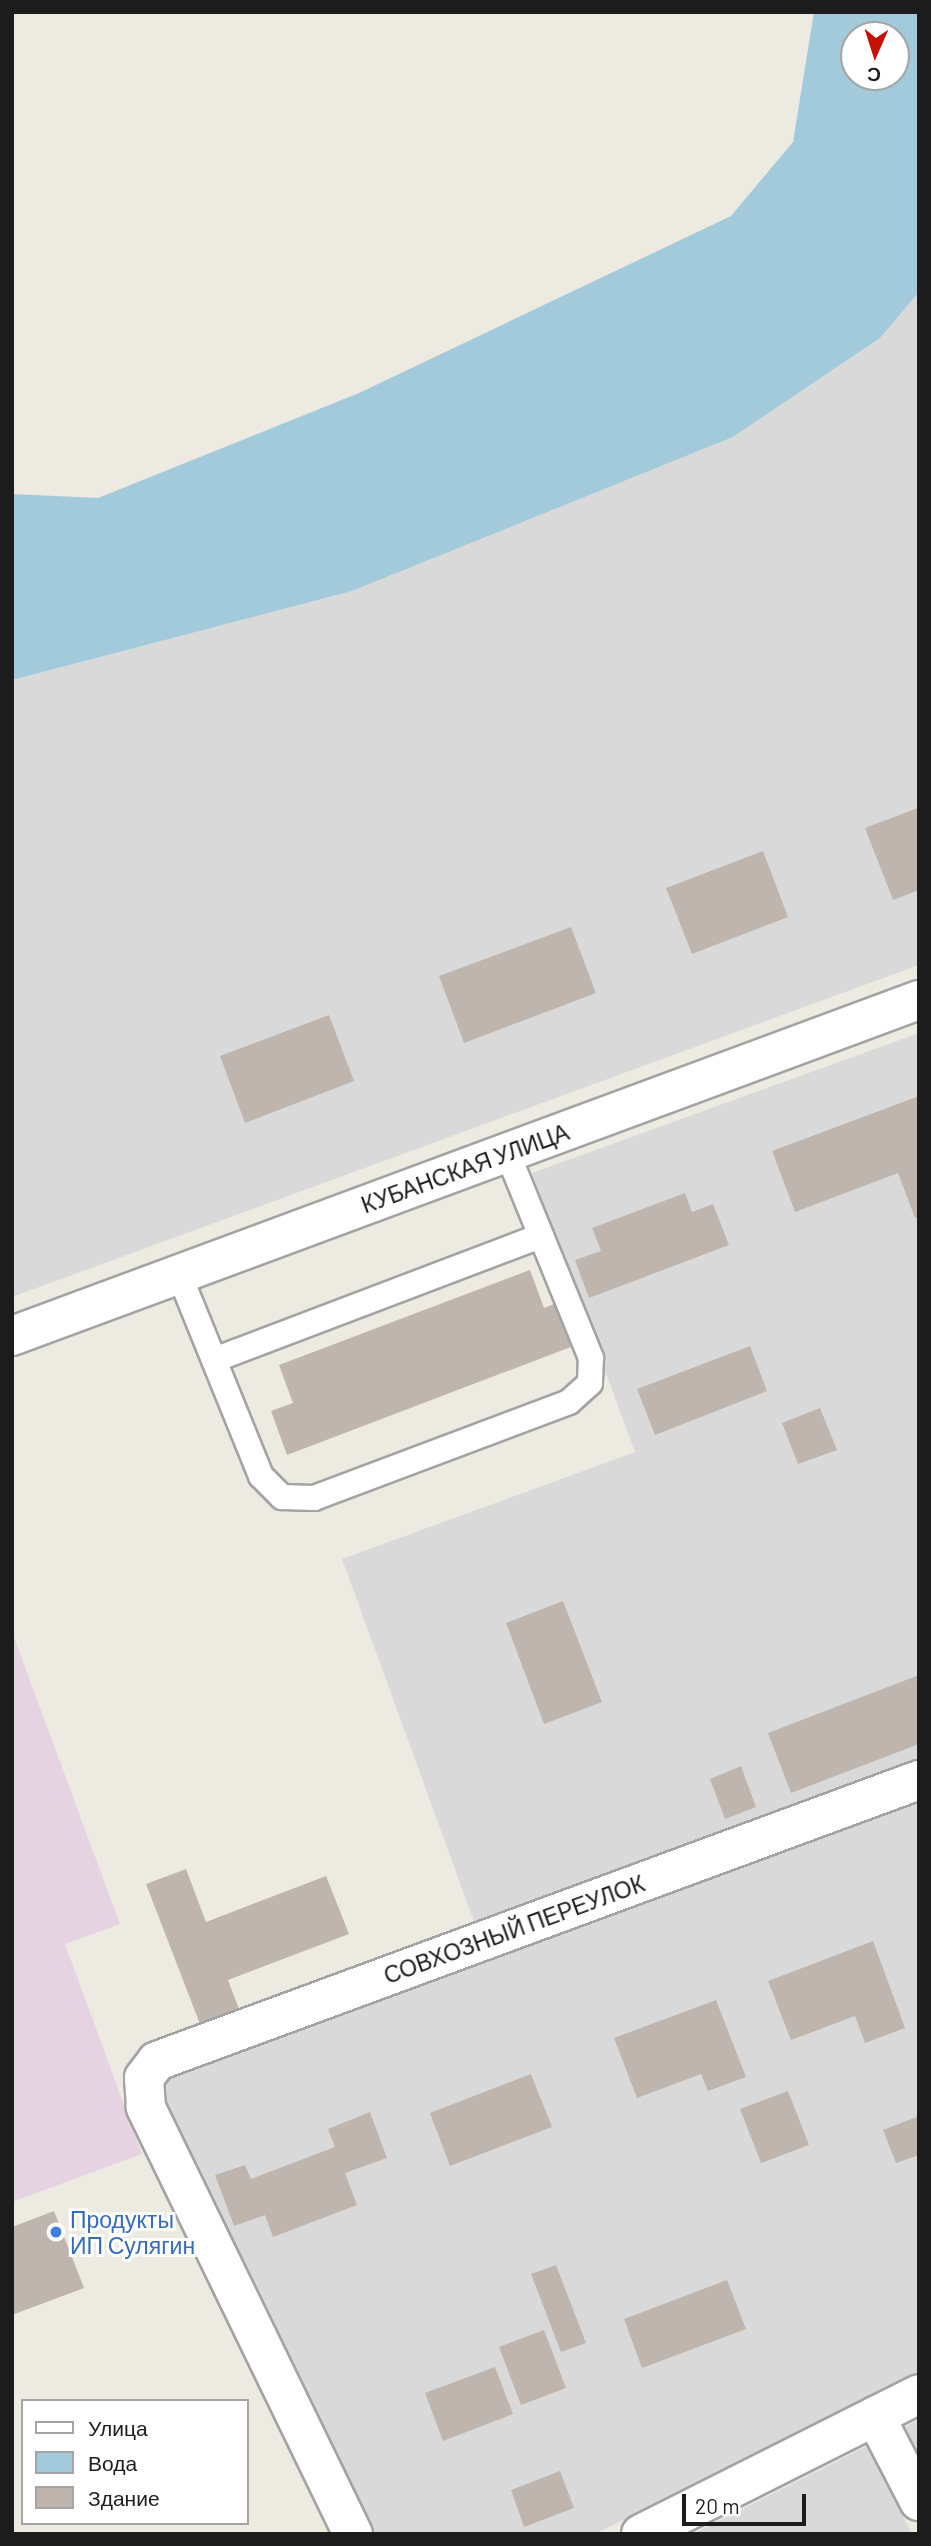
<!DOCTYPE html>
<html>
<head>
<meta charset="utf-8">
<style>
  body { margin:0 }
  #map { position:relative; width:931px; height:2546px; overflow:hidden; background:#edeae2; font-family:Barlow,sans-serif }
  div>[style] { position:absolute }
  .residential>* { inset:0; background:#dad9d9 }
  .industrial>* { inset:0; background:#e6d3e1 }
  .water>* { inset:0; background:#a2cadb }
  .building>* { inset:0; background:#beb6ae }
  .roads { filter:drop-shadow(2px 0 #a3a3a3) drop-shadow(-2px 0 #a3a3a3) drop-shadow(0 2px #a3a3a3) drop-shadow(0 -2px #a3a3a3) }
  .lane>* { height:24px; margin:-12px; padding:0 12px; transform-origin:12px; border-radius:12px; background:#fff }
  .street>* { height:38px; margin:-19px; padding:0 19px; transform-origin:19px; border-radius:19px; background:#fff }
  .dots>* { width:19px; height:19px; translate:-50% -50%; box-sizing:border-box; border:4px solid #fff; border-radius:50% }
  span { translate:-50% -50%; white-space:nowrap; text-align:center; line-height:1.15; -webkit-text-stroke:6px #fff; paint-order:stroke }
  .street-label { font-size:23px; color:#1c1c1c }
  .shop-label { font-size:23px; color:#366cbe }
  .left { translate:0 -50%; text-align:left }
  .frame { position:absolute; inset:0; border:14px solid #1c1c1c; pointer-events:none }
  .legend { position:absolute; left:21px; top:2399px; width:228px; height:126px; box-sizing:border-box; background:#fff; border:2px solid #a4a4a4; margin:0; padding:9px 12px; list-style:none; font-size:21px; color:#1c1c1c }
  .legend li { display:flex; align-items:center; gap:14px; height:35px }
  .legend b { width:35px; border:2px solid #a4a4a4 }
  .north { position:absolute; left:840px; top:21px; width:70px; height:70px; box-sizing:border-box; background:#fff; border:2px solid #a4a4a4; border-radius:50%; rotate:183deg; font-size:19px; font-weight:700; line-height:28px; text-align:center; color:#1c1c1c }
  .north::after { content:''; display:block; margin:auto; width:24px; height:32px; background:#c41103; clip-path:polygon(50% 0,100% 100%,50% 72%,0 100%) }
  .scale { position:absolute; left:682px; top:2494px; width:124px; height:32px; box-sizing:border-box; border:4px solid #1c1c1c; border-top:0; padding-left:9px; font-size:21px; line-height:24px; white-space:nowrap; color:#1c1c1c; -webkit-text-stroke:5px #fff; paint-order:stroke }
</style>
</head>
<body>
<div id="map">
  <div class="residential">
    <i style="clip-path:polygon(919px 292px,919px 965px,12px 1297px,12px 680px,352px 591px,733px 437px,880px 338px)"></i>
    <i style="clip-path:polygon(919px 1033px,919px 1763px,475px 1924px,342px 1559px,635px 1452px,532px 1173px)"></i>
    <i style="clip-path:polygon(919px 1790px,919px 2373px,595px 2534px,374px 2534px,161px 2098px,165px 2079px,187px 2064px)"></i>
    <i style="clip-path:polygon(919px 2420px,919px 2481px,894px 2432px)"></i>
    <i style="clip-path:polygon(867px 2446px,912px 2534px,693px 2534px)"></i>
  </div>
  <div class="industrial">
    <i style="clip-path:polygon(12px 1632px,120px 1924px,65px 1944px,142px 2154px,12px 2202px)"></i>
  </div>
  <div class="water">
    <i style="clip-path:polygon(evenodd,814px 12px,919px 12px,919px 292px,880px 338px,733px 437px,352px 591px,12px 680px,12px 494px,98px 498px,359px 393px,731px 216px,793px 142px,814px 12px,854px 35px,896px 35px,896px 77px,854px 77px,854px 35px)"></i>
  </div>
  <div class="building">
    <i style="clip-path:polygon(918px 808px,919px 890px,893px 900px,865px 828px)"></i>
    <i style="clip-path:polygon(763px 851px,788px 917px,692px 954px,666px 888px)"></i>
    <i style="clip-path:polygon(571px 927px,596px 993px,464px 1043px,439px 976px)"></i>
    <i style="clip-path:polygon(329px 1015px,354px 1081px,245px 1123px,220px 1056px)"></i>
    <i style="clip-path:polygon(919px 1096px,919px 1217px,915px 1218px,898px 1173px,795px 1212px,772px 1151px)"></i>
    <i style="clip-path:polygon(685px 1193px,692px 1212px,713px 1204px,729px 1245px,589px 1298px,575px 1260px,601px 1251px,592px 1228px)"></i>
    <i style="clip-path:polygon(530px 1270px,544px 1308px,559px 1302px,576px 1345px,287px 1455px,271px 1411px,293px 1403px,279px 1365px)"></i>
    <i style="clip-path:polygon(750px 1346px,767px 1391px,655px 1435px,637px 1389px)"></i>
    <i style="clip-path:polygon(820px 1408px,837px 1450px,798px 1464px,782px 1423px)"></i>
    <i style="clip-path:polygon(563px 1601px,602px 1702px,544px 1724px,506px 1623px)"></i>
    <i style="clip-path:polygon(919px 1675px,919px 1744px,791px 1793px,768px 1733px)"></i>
    <i style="clip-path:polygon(741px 1766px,756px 1807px,725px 1819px,710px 1779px)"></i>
    <i style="clip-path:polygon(186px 1869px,206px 1922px,326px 1876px,349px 1934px,228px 1980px,244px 2022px,205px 2037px,146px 1884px)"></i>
    <i style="clip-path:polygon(873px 1941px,905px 2028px,865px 2043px,855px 2016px,791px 2040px,768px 1981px)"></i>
    <i style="clip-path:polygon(716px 2000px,746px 2077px,708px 2091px,701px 2074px,637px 2098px,614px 2038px)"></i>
    <i style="clip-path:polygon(531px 2074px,552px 2127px,450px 2166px,430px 2113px)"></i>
    <i style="clip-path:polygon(788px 2091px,809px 2145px,761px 2163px,740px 2109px)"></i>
    <i style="clip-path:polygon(370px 2112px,387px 2158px,345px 2173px,357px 2205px,273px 2237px,265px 2215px,234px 2226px,215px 2175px,245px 2165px,251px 2179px,335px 2147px,328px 2129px)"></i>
    <i style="clip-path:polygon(919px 2116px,919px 2155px,896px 2163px,883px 2130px)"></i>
    <i style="clip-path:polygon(54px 2211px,84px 2288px,12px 2315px,12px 2227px)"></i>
    <i style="clip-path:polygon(556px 2265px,586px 2343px,561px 2352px,531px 2274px)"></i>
    <i style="clip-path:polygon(727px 2280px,746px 2329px,642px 2368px,624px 2319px)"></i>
    <i style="clip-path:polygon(544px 2330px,566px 2388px,521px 2405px,499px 2347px)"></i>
    <i style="clip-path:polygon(495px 2367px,513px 2414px,443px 2441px,425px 2393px)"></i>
    <i style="clip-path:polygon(560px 2471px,574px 2508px,524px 2527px,511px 2490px)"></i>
  </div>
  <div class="roads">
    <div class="lane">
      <i style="left:179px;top:1274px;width:218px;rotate:67.9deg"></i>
      <i style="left:261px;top:1476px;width:30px;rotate:45deg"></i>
      <i style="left:282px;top:1497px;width:32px;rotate:2deg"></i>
      <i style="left:314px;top:1498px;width:272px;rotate:-20.6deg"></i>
      <i style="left:569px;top:1402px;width:28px;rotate:-42deg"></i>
      <i style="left:590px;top:1383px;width:25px;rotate:-88deg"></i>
      <i style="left:591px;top:1358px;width:222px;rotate:-112.2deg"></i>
      <i style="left:214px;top:1360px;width:350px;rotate:-20.8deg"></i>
    </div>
    <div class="street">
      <i style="left:12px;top:1336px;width:967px;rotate:-20.33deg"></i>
      <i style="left:875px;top:2416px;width:96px;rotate:62.6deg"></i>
      <i style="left:353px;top:2534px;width:475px;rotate:-115.9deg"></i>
      <i style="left:146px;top:2107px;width:29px;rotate:-94deg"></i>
      <i style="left:144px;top:2078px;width:21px;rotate:-53deg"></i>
      <i style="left:157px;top:2061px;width:812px;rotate:-20.24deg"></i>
      <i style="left:641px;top:2534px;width:311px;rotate:-26.7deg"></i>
    </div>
  </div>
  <div class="dots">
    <i style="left:56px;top:2232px;background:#3f7fe0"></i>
  </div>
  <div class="street-label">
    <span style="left:465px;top:1168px;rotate:-20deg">КУБАНСКАЯ УЛИЦА</span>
    <span style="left:514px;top:1929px;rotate:-20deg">СОВХОЗНЫЙ ПЕРЕУЛОК</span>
  </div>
  <div class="shop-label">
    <span class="left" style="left:70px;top:2232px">Продукты<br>ИП Сулягин</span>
  </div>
  <div class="frame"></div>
  <ul class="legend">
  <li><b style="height:9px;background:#fff"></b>Улица</li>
  <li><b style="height:19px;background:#a2cadb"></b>Вода</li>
  <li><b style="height:19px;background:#beb6ae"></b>Здание</li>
  </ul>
  <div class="north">С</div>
  <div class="scale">20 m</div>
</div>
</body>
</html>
